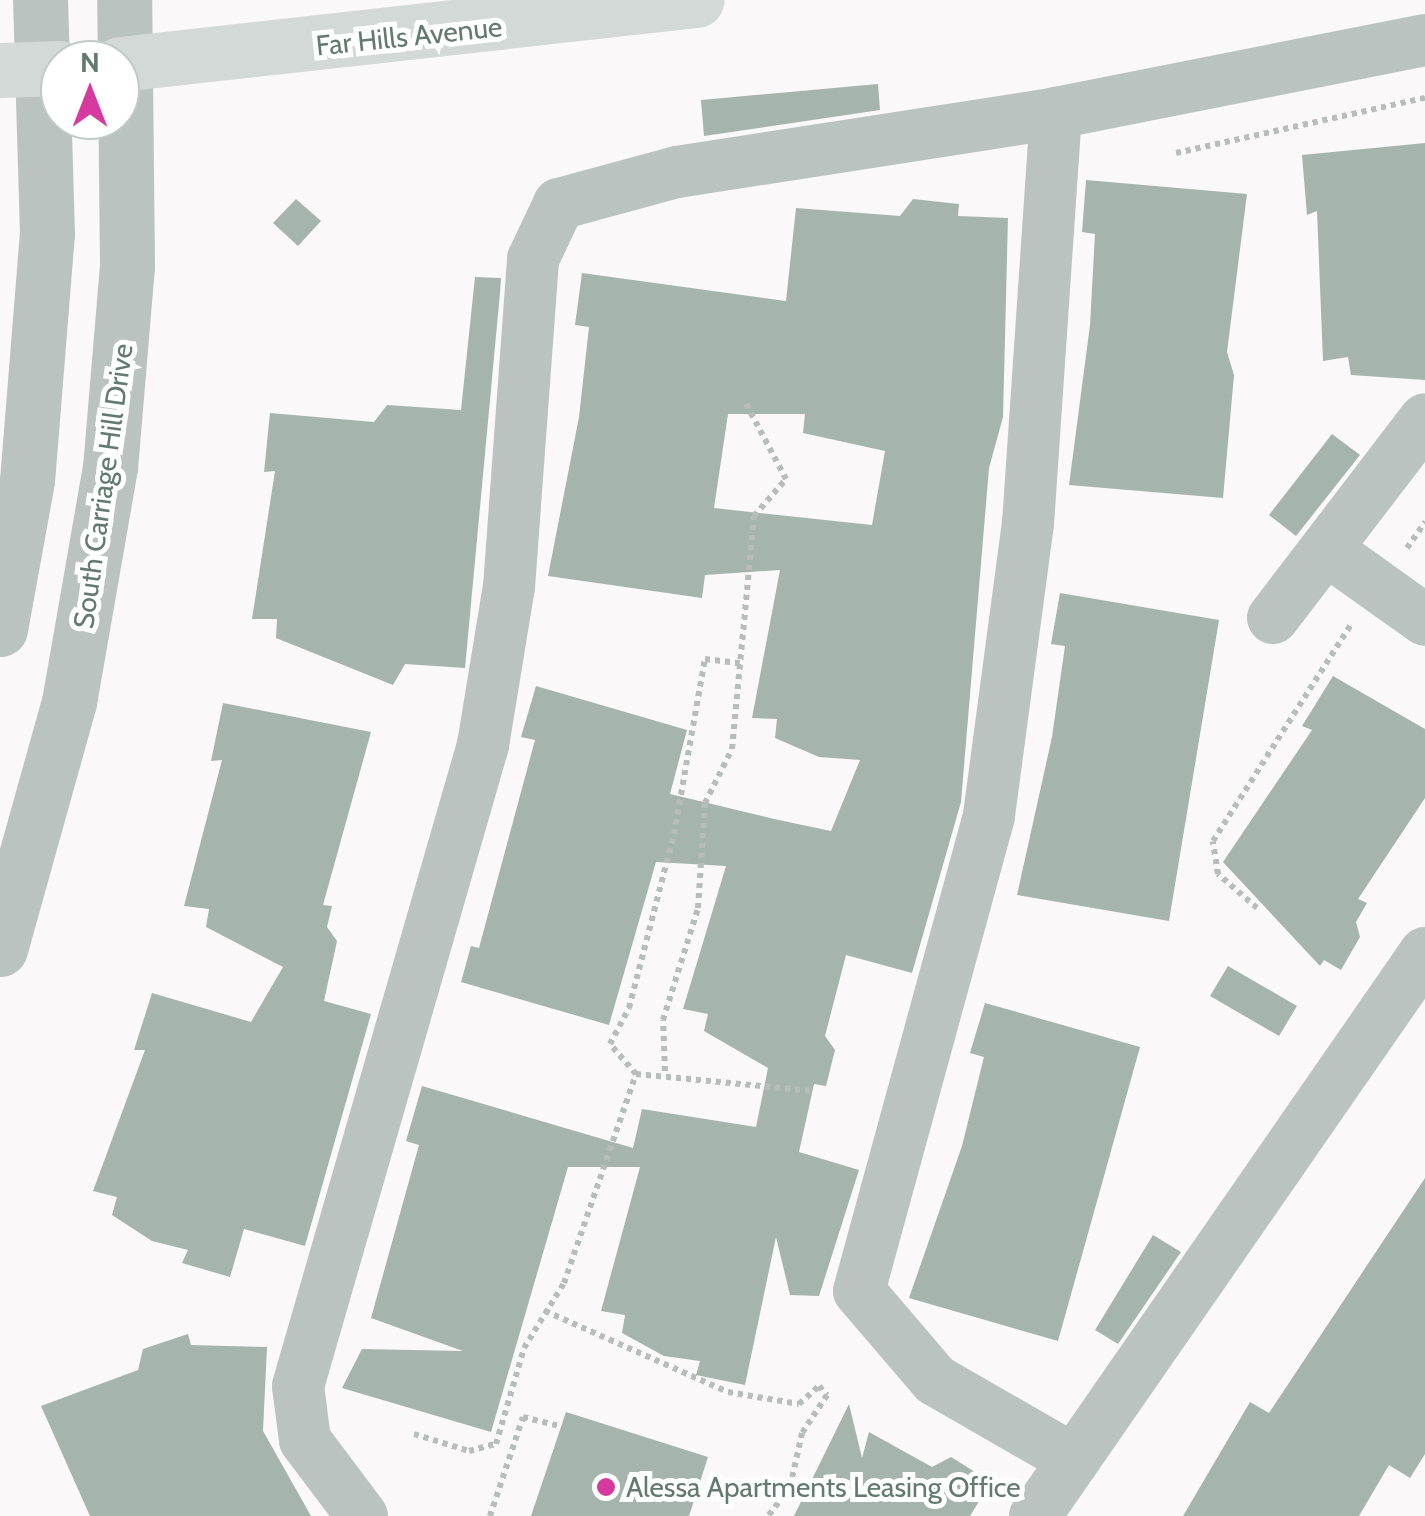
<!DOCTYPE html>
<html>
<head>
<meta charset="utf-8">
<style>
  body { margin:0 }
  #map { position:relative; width:1425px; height:1516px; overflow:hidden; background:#faf8f8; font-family:Cabin,sans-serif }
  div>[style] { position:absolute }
  .building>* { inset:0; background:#a6b4ae }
  .path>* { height:6px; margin-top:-3px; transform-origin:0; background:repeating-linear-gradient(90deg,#b6bdba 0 5px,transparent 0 10px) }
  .minor>* { height:52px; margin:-26px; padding:0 26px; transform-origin:26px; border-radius:26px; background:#bac3c0 }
  .tertiary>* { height:55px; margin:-27.5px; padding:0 27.5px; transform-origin:27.5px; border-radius:27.5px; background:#bac3c0 }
  .secondary>* { height:55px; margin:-27.5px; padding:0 27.5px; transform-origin:27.5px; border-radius:27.5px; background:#d3d9d7 }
  .dots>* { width:28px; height:28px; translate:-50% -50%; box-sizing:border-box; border:5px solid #fff; border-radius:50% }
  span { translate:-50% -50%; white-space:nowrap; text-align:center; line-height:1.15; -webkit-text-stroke:10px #fff; paint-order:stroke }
  .street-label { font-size:28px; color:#627a70 }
  .poi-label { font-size:28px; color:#627a70 }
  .left { translate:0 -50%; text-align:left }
  .north { position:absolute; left:40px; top:40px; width:100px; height:100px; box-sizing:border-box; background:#fff; border:2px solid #c0cac6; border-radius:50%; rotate:0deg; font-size:28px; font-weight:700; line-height:40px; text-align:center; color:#627a70 }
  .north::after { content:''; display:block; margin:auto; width:35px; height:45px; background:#d73a9f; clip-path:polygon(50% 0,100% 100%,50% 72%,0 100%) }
</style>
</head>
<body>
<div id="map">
  <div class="building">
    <i style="clip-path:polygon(878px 84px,880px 110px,704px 136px,701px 100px)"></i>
    <i style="clip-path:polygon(1425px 143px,1425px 380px,1351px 375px,1348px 357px,1323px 361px,1317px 211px,1307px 215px,1302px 155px)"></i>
    <i style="clip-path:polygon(1086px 180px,1247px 194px,1227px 352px,1234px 375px,1223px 498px,1069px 485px,1090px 325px,1095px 234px,1082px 232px)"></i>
    <i style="clip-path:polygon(296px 199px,321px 221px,298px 246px,273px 223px)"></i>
    <i style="clip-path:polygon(evenodd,913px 199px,959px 204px,958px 216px,1008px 218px,1003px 417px,989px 468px,961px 802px,912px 973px,846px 955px,825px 1036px,835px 1050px,826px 1086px,814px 1084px,799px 1152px,859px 1170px,819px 1296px,790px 1295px,776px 1237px,745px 1385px,696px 1375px,700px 1361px,664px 1356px,622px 1333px,625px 1315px,601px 1311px,640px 1167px,568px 1167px,491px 1432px,342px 1388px,362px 1349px,463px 1351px,371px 1318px,419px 1145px,406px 1141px,422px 1086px,633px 1148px,642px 1109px,756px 1127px,768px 1068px,704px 1031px,708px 1014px,683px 1009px,726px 866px,656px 862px,609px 1025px,461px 982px,471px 946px,479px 948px,535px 740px,521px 737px,536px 686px,687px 730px,670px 794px,774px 819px,831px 831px,860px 760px,819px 757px,775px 738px,777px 719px,752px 718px,780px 570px,705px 575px,702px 598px,548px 576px,579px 417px,589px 327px,575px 325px,582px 273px,786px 301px,796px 208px,900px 216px,913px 199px,728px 414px,805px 414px,803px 433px,885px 451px,872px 525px,714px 508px,728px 414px)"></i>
    <i style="clip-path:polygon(475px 277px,501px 278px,500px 293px,465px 668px,405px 664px,393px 685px,276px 638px,277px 619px,252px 619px,275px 471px,264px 472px,270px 413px,374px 422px,387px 405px,461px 410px)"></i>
    <i style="clip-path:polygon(1332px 434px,1360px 455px,1296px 536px,1269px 515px)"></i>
    <i style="clip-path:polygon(1060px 593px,1219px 620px,1169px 921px,1017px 895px,1052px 737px,1065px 646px,1051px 644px)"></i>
    <i style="clip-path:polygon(1333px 676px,1425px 729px,1425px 798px,1358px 899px,1367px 903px,1356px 922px,1360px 937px,1341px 970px,1324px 960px,1320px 966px,1223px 862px,1312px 730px,1302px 726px)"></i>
    <i style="clip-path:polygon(223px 703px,371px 732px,323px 905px,332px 906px,327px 927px,337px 941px,324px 1001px,371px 1014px,305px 1246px,244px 1229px,230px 1277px,182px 1263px,188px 1250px,152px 1241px,112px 1215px,117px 1197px,93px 1191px,145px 1050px,134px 1050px,152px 993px,251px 1022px,283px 967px,206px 927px,209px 909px,184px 906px,222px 760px,211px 761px)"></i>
    <i style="clip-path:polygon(1228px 966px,1297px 1006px,1279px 1036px,1210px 996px)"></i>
    <i style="clip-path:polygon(985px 1003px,1140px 1047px,1058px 1341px,909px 1298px,962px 1146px,984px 1057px,970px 1053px)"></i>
    <i style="clip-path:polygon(1425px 1178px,1425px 1454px,1410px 1478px,1389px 1465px,1359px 1516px,1183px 1516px,1250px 1402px,1269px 1413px)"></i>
    <i style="clip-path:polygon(1153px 1235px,1181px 1252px,1118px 1344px,1095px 1330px)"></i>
    <i style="clip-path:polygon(188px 1334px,191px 1345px,267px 1347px,263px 1431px,311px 1516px,90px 1516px,41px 1406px,138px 1370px,143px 1349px)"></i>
    <i style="clip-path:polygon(849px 1404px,862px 1458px,869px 1432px,932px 1467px,951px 1457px,991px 1482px,970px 1516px,794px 1516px)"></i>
    <i style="clip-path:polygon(566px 1412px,708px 1457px,689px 1516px,531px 1516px)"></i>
  </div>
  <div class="path">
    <i style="left:1176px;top:153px;width:255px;rotate:-12.5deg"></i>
    <i style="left:1407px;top:548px;width:32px;rotate:-55deg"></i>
    <i style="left:1257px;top:908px;width:52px;rotate:-138.9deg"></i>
    <i style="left:1218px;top:874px;width:33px;rotate:-99deg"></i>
    <i style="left:1213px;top:841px;width:259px;rotate:-57.5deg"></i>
    <i style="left:665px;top:1071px;width:51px;rotate:-92.2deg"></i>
    <i style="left:663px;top:1020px;width:117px;rotate:-72.6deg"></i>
    <i style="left:698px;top:908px;width:105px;rotate:-86.2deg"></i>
    <i style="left:705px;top:803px;width:60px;rotate:-63.4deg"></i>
    <i style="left:732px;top:749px;width:234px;rotate:-84.6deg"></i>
    <i style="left:754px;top:516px;width:49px;rotate:-49.1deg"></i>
    <i style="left:786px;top:479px;width:87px;rotate:-118deg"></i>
    <i style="left:636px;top:1074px;width:40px;rotate:-131deg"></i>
    <i style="left:610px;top:1044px;width:41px;rotate:-62.2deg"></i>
    <i style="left:629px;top:1008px;width:180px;rotate:-75.5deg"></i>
    <i style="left:674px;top:834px;width:178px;rotate:-80deg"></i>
    <i style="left:705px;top:659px;width:35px;rotate:7deg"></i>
    <i style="left:545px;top:1311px;width:200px;rotate:23.9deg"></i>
    <i style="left:728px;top:1392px;width:72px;rotate:9.6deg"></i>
    <i style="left:799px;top:1404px;width:27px;rotate:-42deg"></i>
    <i style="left:819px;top:1386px;width:12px;rotate:48deg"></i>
    <i style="left:827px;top:1395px;width:45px;rotate:123.3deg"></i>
    <i style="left:802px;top:1433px;width:55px;rotate:102.5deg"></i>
    <i style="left:790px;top:1487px;width:36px;rotate:127deg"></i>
    <i style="left:414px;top:1434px;width:58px;rotate:17.2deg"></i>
    <i style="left:469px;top:1451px;width:28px;rotate:-15deg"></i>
    <i style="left:496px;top:1444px;width:100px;rotate:-73.7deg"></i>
    <i style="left:524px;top:1348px;width:76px;rotate:-58.4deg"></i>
    <i style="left:564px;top:1283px;width:221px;rotate:-71deg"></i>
    <i style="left:636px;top:1074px;width:177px;rotate:5.5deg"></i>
    <i style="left:490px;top:1516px;width:104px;rotate:-71.6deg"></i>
    <i style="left:523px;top:1417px;width:36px;rotate:14deg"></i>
  </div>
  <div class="minor">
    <i style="left:1056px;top:113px;width:411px;rotate:93.9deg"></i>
    <i style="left:1028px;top:523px;width:296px;rotate:97.6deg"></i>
    <i style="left:989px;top:816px;width:492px;rotate:105.3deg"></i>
    <i style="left:859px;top:1291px;width:117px;rotate:49.5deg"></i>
    <i style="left:935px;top:1380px;width:160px;rotate:29.9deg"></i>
    <i style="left:1327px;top:550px;width:120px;rotate:35.5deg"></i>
    <i style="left:1273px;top:618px;width:250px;rotate:-52.6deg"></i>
    <i style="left:362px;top:1516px;width:95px;rotate:-126.9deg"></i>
    <i style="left:305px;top:1440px;width:54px;rotate:-97.4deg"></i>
    <i style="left:298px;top:1386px;width:667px;rotate:-73.9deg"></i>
    <i style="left:483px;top:745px;width:160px;rotate:-80.7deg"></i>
    <i style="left:509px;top:587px;width:329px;rotate:-85.8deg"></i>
    <i style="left:533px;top:259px;width:61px;rotate:-64.7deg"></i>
    <i style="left:559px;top:204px;width:122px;rotate:-15.2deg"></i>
    <i style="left:677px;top:172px;width:384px;rotate:-8.8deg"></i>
    <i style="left:1056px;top:113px;width:376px;rotate:-11.2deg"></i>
    <i style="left:1035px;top:1516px;width:685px;rotate:-55.29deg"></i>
  </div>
  <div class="tertiary">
    <i style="left:0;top:629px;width:150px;rotate:-79.7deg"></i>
    <i style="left:27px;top:481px;width:248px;rotate:-85.4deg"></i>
    <i style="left:47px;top:234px;width:234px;rotate:-91.7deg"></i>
    <i style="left:0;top:949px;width:256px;rotate:-74.4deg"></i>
    <i style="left:69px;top:702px;width:238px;rotate:-80.1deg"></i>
    <i style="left:110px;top:468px;width:202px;rotate:-85.2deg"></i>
    <i style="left:127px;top:267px;width:267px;rotate:-90.6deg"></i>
  </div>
  <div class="secondary">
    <i style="left:120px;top:64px;width:580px;rotate:-6.34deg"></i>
    <i style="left:0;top:70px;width:60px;rotate:-1.9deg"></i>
  </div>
  <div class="dots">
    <i style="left:606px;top:1487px;background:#d73a9f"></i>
  </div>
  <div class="street-label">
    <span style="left:409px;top:36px;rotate:-6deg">Far Hills Avenue</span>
    <span style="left:103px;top:486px;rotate:-82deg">South Carriage Hill Drive</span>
  </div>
  <div class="poi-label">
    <span class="left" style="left:626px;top:1487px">Alessa Apartments Leasing Office</span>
  </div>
  <div class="north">N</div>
</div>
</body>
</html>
